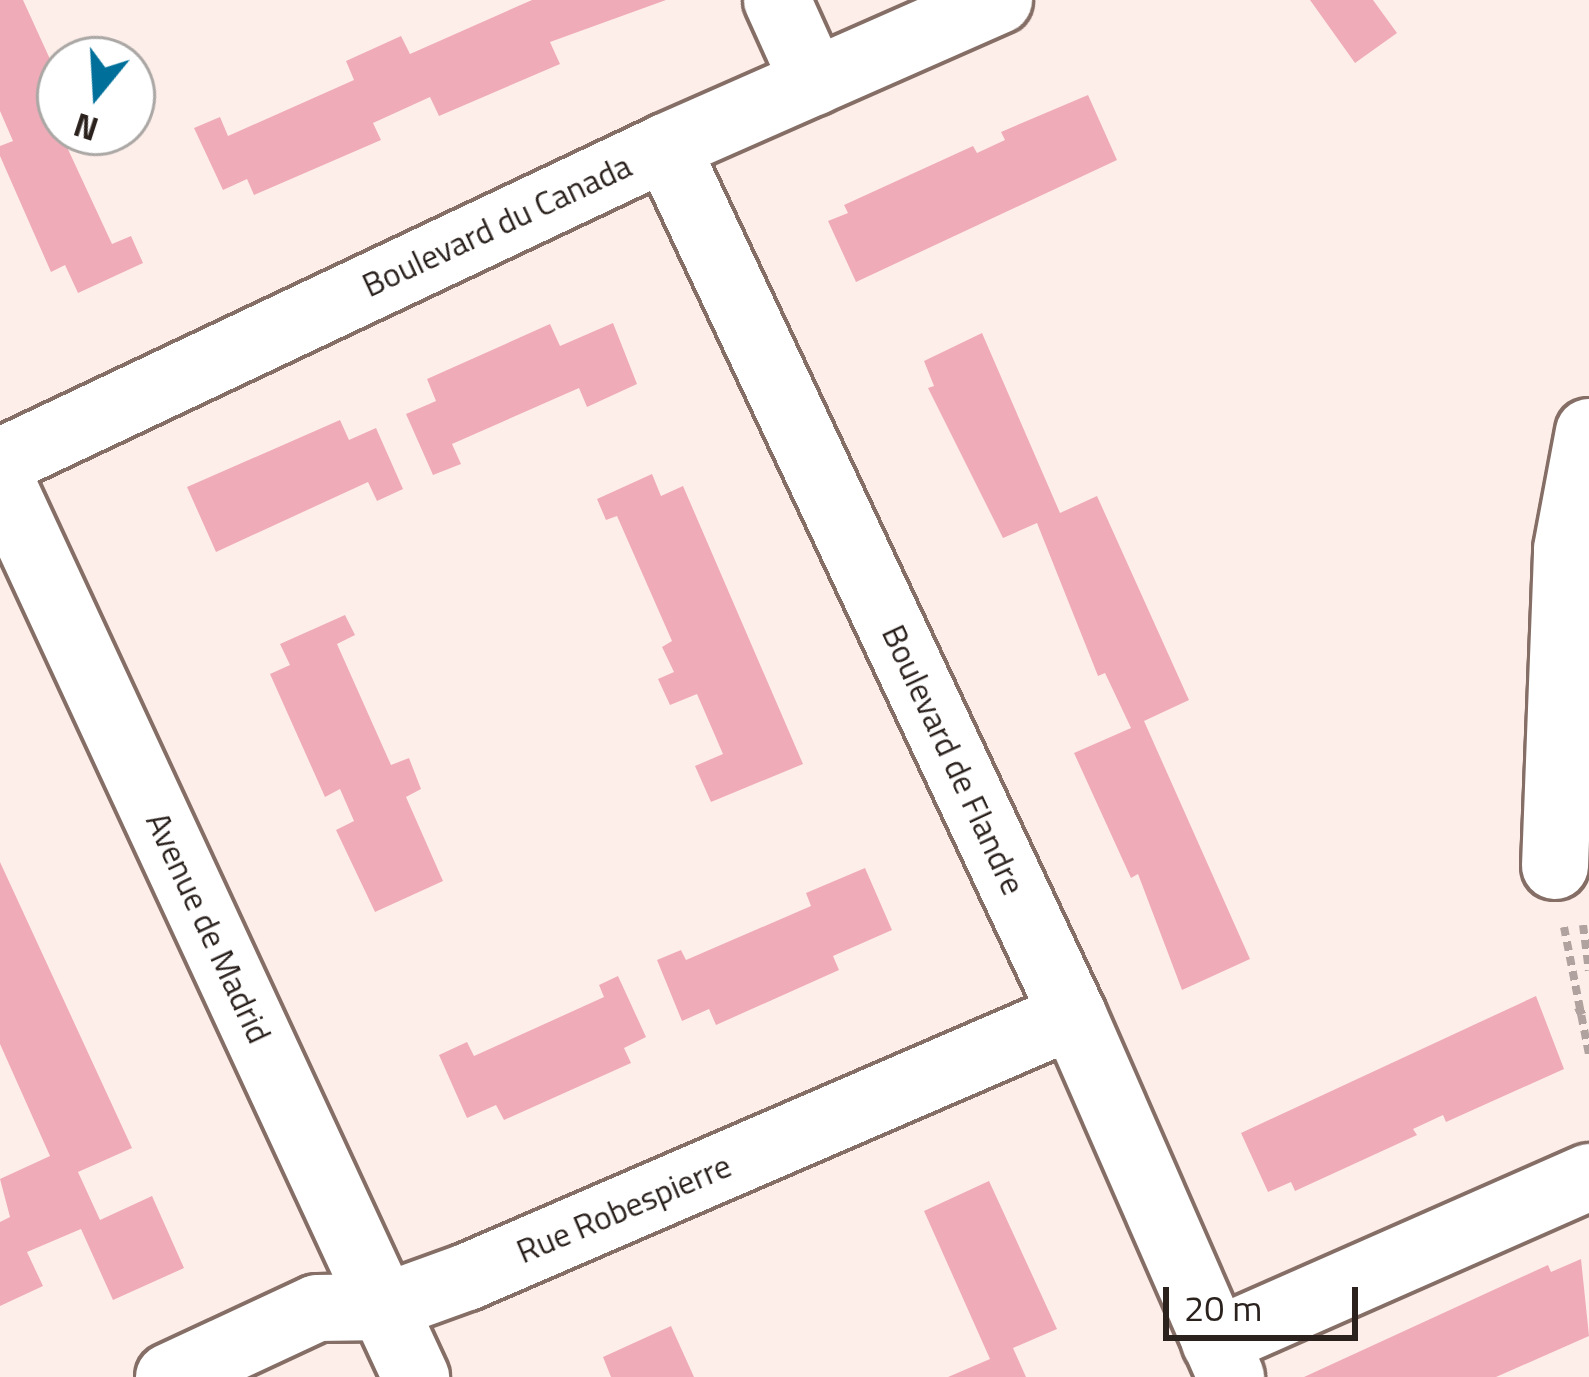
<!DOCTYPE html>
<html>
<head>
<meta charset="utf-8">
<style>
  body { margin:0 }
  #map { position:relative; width:1589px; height:1377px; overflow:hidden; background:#feeee9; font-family:"Titillium Web",sans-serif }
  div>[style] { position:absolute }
  .building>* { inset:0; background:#efacb8 }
  .path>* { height:8px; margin-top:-4px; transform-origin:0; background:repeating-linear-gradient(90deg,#b0a29e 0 9px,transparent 0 15px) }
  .roads { filter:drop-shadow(3px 0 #856e66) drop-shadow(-3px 0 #856e66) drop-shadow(0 3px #856e66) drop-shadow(0 -3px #856e66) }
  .street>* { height:66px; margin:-33px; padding:0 33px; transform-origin:33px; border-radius:33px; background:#fff }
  span { translate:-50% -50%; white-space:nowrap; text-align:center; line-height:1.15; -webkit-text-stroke:9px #fff; paint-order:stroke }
  .street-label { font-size:33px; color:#2b221e }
  .north { position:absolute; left:36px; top:36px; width:120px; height:120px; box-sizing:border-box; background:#fff; border:3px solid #aaa7a5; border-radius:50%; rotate:198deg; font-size:33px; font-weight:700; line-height:48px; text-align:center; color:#2b221e }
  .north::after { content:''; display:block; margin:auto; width:42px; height:54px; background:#00709b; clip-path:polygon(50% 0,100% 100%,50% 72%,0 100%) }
  .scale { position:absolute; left:1163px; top:1287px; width:195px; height:54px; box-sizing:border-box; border:6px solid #2b221e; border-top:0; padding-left:15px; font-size:36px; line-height:42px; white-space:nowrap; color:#2b221e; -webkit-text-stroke:9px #fff; paint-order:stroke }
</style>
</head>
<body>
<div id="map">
  <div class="building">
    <i style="clip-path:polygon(0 0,23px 0,60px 81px,60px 132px,112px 244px,131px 236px,143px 263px,78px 293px,65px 265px,51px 272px,0 156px,0 146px,13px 141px,0 111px)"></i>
    <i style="clip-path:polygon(532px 0,666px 0,550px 42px,560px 64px,439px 116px,430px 97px,373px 123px,381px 140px,254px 195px,247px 179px,223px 190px,194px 128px,220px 117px,228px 136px,354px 80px,346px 61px,401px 36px,410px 54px)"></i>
    <i style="clip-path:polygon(1310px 0,1373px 0,1397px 33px,1355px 63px)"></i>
    <i style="clip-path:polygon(1088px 95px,1117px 160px,856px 282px,828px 221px,848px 213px,844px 205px,973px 146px,977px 153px,1005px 140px,1001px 132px)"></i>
    <i style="clip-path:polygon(613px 323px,637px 384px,587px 407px,579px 388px,452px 444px,461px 464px,433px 475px,406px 414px,436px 401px,427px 379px,550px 324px,560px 346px)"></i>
    <i style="clip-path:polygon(982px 333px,1060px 513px,1097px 496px,1189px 700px,1144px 721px,1250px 959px,1182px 990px,1138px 874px,1131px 878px,1074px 753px,1131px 728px,1105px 673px,1098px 676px,1037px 523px,1003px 538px,928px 388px,934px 386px,924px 361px)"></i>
    <i style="clip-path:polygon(340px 420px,349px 440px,376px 428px,403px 489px,377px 501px,368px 482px,216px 552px,187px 487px)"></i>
    <i style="clip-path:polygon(652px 474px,661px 496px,683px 486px,803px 764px,711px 802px,695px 766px,723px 754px,697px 694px,670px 705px,658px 679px,674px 672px,662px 647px,672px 641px,617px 516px,606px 520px,597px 499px)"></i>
    <i style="clip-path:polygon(345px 615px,355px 635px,337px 644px,391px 765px,409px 758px,421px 789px,406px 797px,443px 881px,375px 912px,336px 830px,354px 821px,340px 789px,325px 797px,270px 674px,290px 665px,280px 644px)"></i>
    <i style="clip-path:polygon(0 862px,132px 1148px,78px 1172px,100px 1220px,152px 1196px,184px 1268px,113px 1300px,81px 1229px,27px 1252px,43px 1286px,0 1306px,0 1222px,10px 1217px,0 1179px,50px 1156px,0 1044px)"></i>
    <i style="clip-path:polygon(865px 868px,892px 930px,833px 956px,839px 970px,716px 1025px,709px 1009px,682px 1021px,657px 960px,681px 950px,686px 960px,811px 906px,806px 893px)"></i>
    <i style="clip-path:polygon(618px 976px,646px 1037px,624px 1048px,631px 1063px,504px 1120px,496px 1105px,467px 1118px,439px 1055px,467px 1042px,474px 1056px,604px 997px,599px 985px)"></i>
    <i style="clip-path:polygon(1536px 996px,1564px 1069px,1446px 1122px,1443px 1115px,1413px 1129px,1417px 1135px,1295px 1191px,1291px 1182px,1268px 1192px,1241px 1133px)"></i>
    <i style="clip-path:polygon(989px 1181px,1057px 1329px,1013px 1348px,1026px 1377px,948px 1377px,990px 1359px,924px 1211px)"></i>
    <i style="clip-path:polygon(1581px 1259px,1589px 1336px,1496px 1377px,1304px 1377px,1548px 1265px,1551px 1272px)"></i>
    <i style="clip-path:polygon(671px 1326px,694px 1377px,611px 1377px,603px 1357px)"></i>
  </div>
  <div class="path">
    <i style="left:1583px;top:925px;width:46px;rotate:82.6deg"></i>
    <i style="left:1564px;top:927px;width:130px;rotate:78.9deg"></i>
    <i style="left:1576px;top:1013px;width:14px;rotate:-25deg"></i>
  </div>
  <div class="roads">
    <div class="street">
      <i style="left:777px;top:0;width:90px;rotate:65.7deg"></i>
      <i style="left:666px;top:147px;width:959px;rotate:64.88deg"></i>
      <i style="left:1073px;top:1015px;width:395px;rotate:66.4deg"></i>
      <i style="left:0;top:462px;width:737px;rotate:-25.31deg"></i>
      <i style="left:666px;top:147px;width:364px;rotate:-23.8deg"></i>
      <i style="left:0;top:479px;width:990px;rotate:65.14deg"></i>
      <i style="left:1555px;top:866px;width:317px;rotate:-87.8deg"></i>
      <i style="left:1567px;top:549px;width:119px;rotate:-79.4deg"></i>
      <i style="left:1215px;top:1342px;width:409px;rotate:-23.8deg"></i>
      <i style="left:169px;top:1377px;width:163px;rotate:-25deg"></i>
      <i style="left:317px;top:1308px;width:67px;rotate:-0.9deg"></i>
      <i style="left:384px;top:1307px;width:88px;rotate:-19.9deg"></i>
      <i style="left:467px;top:1277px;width:660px;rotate:-23.38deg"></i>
    </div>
  </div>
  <div class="street-label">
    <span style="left:497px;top:226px;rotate:-25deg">Boulevard du Canada</span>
    <span style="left:953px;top:760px;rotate:65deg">Boulevard de Flandre</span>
    <span style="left:208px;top:928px;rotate:65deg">Avenue de Madrid</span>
    <span style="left:624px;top:1209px;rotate:-23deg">Rue Robespierre</span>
  </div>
  <div class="north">N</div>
  <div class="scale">20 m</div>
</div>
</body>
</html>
